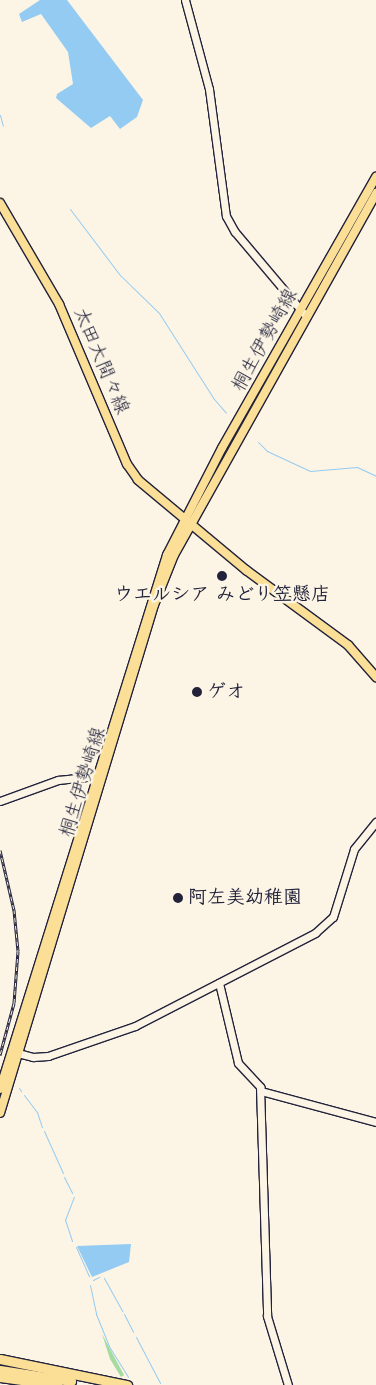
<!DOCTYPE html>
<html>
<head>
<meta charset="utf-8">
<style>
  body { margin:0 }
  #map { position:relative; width:376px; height:1385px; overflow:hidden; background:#fcf5e5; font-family:"Comic Neue","Klee One",sans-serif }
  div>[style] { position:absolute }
  .green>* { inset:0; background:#a5db9f }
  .water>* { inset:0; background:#94cbf2 }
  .stream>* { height:1px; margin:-0.5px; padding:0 0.5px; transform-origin:0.5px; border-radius:0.5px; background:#94cbf2 }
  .roads { filter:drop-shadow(1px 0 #22223b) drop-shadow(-1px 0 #22223b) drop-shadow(0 1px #22223b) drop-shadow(0 -1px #22223b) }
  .secondary>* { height:7px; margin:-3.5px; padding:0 3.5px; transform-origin:3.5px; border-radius:3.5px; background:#fcf5e5 }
  .primary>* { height:8px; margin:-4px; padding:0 4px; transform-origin:4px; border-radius:4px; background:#fbdf96 }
  .highway>* { height:9px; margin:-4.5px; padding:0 4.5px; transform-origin:4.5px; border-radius:4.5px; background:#fbdf96 }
  .rail>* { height:3px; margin-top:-1.5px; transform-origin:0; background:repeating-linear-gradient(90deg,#fcf5e5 0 4px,#22223b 0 8px); box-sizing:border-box; border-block:1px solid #22223b }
  .dots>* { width:14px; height:14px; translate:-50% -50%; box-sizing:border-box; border:2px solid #fcf5e5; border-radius:50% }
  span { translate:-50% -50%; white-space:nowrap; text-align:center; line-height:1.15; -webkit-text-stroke:5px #fcf5e5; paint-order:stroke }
  .street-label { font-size:19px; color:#22223b }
  .poi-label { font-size:19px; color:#22223b; font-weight:700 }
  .left { translate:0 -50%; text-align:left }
</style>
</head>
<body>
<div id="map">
  <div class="green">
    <i style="clip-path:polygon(102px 1334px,124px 1375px,121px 1377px,110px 1359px)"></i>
  </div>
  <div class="water">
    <i style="clip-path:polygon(40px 0,67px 0,143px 100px,137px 117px,120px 129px,110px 116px,91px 128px,56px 98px,57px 94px,73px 84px,68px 52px,41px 14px,22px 22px,19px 14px)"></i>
    <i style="clip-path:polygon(131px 1244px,129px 1262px,92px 1277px,77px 1246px)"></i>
  </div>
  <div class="stream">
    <i style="left:0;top:115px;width:11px;rotate:75deg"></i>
    <i style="left:70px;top:209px;width:83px;rotate:52.9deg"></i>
    <i style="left:120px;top:275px;width:54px;rotate:44.3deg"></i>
    <i style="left:159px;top:313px;width:102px;rotate:57.4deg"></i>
    <i style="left:214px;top:399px;width:18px;rotate:49deg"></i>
    <i style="left:258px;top:442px;width:13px;rotate:45deg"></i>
    <i style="left:267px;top:451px;width:47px;rotate:24.9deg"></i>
    <i style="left:310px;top:471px;width:47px;rotate:-4.9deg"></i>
    <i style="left:357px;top:467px;width:21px;rotate:25deg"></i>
    <i style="left:19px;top:1088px;width:4px;rotate:56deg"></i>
    <i style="left:24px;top:1095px;width:21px;rotate:53deg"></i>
    <i style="left:37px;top:1112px;width:16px;rotate:72deg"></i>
    <i style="left:44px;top:1131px;width:46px;rotate:65.7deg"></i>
    <i style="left:64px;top:1177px;width:18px;rotate:63deg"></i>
    <i style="left:72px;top:1241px;width:22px;rotate:-108deg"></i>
    <i style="left:65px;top:1220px;width:25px;rotate:-69deg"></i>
    <i style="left:76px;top:1247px;width:32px;rotate:66deg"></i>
    <i style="left:104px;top:1278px;width:38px;rotate:61deg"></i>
    <i style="left:93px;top:1280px;width:7px;rotate:-27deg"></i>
    <i style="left:90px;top:1285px;width:30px;rotate:78deg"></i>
    <i style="left:96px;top:1314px;width:37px;rotate:68deg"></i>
    <i style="left:110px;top:1348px;width:34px;rotate:58deg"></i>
    <i style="left:124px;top:1314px;width:20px;rotate:63deg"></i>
    <i style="left:136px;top:1337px;width:52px;rotate:62.4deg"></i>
  </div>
  <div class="roads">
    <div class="secondary">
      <i style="left:185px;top:0;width:92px;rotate:74.9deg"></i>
      <i style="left:209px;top:89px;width:128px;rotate:82.4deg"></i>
      <i style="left:226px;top:216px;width:18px;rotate:61deg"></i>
      <i style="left:235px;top:232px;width:110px;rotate:49.8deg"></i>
      <i style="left:0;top:801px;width:62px;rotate:-19.9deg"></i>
      <i style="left:58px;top:780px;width:38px;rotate:-6deg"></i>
      <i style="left:219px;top:983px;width:82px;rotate:76.6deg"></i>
      <i style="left:238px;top:1063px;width:33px;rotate:47deg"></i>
      <i style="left:260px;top:1087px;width:229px;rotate:88.2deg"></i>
      <i style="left:267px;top:1316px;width:72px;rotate:73.1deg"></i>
      <i style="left:14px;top:1052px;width:20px;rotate:15deg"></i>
      <i style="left:33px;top:1057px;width:15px;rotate:-4deg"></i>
      <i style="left:48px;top:1056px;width:92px;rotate:-19deg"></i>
      <i style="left:135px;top:1026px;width:203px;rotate:-27.3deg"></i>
      <i style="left:315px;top:933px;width:24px;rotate:-42deg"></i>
      <i style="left:333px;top:917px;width:71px;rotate:-72.8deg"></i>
      <i style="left:354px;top:849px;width:35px;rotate:-51deg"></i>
      <i style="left:261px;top:1091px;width:119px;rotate:15.1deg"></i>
    </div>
    <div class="primary">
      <i style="left:0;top:203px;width:117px;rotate:59.7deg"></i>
      <i style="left:59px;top:304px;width:174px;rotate:67deg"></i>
      <i style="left:127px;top:464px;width:19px;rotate:55deg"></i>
      <i style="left:138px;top:480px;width:141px;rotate:39.8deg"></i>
      <i style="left:246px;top:570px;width:127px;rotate:36.3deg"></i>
      <i style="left:348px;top:645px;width:43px;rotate:48.8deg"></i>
      <i style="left:0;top:1089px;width:560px;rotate:-72.63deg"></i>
      <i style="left:167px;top:555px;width:120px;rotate:-62.8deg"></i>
      <i style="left:222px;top:448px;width:312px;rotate:-60.4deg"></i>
      <i style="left:0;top:1113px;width:531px;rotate:-73.14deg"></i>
      <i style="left:154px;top:605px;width:54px;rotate:-68.2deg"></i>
      <i style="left:174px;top:555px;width:415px;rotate:-60.8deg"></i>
    </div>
    <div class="highway">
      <i style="left:0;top:1359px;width:130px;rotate:11.6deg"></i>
      <i style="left:0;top:1370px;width:72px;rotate:8.8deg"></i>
      <i style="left:0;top:1377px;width:58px;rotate:8deg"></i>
    </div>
  </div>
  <div class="rail">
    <i style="left:0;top:850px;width:62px;rotate:76.9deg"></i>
    <i style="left:14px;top:910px;width:41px;rotate:84.4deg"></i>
    <i style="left:18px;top:951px;width:52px;rotate:94.4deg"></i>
    <i style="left:14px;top:1003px;width:54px;rotate:105.1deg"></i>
  </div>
  <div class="dots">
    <i style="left:222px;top:576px;background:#22223b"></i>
    <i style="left:197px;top:692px;background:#22223b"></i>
    <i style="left:178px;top:898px;background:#22223b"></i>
  </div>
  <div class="street-label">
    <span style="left:265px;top:340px;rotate:-61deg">桐生伊勢崎線</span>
    <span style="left:101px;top:361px;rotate:67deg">太田大間々線</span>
    <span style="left:83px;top:782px;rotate:-73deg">桐生伊勢崎線</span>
  </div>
  <div class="poi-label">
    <span style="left:222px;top:595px">ウエルシア みどり笠懸店</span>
    <span class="left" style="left:207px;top:692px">ゲオ</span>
    <span class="left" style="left:188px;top:898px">阿左美幼稚園</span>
  </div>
</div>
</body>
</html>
